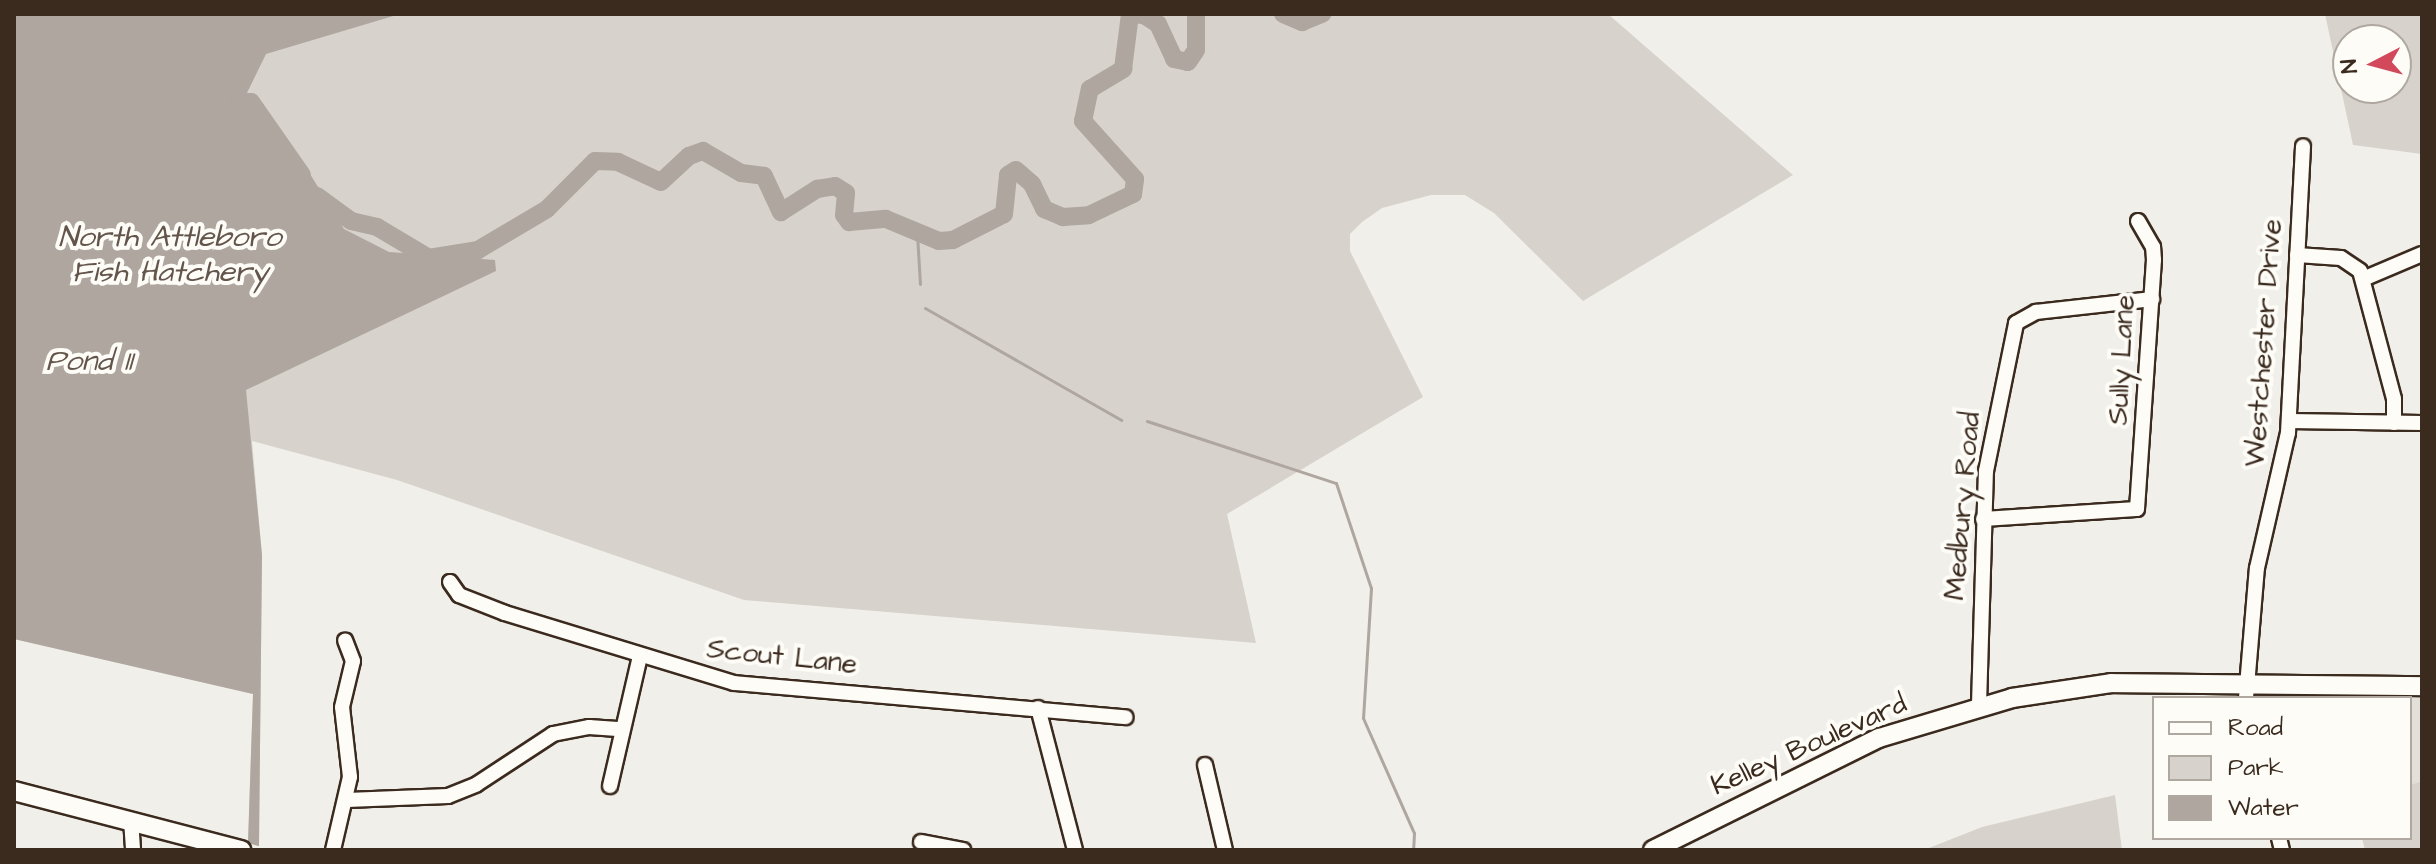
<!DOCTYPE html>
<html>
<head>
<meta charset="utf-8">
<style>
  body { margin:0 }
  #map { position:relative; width:2436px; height:864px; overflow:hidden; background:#f1efea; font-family:"Architects Daughter",sans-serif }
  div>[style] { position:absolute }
  .built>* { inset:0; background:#e3e0da }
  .green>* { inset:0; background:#d7d2cc }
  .water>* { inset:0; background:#aea69f }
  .stream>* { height:3px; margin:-1.5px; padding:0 1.5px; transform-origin:1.5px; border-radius:1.5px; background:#aea69f }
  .river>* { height:18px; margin:-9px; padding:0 9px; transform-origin:9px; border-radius:9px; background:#aea69f }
  .roads { filter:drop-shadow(2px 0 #3b2a1e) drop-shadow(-2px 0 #3b2a1e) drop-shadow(0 2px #3b2a1e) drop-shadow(0 -2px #3b2a1e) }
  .minor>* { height:14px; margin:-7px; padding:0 7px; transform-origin:7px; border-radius:7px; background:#fdfcf7 }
  .major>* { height:18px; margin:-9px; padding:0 9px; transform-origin:9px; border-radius:9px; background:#fdfcf7 }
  span { translate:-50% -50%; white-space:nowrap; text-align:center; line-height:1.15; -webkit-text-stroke:8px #fdfcf7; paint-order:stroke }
  .street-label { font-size:28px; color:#3b2a1e }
  .water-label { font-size:30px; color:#63554b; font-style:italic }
  .frame { position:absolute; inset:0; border:16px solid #3b2a1e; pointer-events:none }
  .legend { position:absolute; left:2152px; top:696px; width:260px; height:144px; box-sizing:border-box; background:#fdfcf7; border:2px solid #afa8a0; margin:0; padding:10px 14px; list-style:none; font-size:24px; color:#3b2a1e }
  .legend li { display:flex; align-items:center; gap:16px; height:40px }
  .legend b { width:40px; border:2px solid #afa8a0 }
  .north { position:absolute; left:2332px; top:24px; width:80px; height:80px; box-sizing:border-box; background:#fdfcf7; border:2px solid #afa8a0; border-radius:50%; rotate:264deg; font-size:22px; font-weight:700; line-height:32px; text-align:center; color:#3b2a1e }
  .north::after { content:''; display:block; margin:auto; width:28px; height:36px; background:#d1495b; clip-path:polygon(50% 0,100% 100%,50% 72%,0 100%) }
</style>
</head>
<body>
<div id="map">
  <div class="built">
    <i style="clip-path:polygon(2422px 697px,2422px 781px,2410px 785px,2410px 698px,2363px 698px)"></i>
  </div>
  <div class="green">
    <i style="clip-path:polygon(14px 14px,1608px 14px,1793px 175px,1583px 301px,1494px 213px,1465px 195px,1431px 195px,1382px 208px,1362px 222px,1350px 234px,1350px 251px,1423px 397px,1227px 514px,1256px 643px,744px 600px,397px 480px,252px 441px,262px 555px,259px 846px,248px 843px,253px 694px,14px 639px)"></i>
    <i style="clip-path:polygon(evenodd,2325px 14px,2422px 14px,2422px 154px,2353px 145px,2325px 14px,2396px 40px,2396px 88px,2348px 88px,2348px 40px,2396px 40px)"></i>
    <i style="clip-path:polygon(2422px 781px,2422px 850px,2365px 850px,2362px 838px,2410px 838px,2410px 785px)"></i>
    <i style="clip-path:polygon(2115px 795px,2122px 850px,1924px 850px,1982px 827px)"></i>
  </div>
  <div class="water">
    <i style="clip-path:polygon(14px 14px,400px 14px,266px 54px,242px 103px,254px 110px,310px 174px,344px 229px,389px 252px,495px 260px,496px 271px,246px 390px,262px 555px,259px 846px,248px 843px,253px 694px,14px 639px)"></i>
  </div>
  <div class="stream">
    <i style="left:917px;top:234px;width:50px;rotate:86.6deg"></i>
    <i style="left:925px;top:308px;width:226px;rotate:29.7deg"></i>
    <i style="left:1147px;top:421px;width:199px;rotate:18.2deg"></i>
    <i style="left:1336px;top:483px;width:111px;rotate:71.6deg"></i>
    <i style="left:1371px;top:588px;width:130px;rotate:93.5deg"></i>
    <i style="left:1363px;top:718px;width:126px;rotate:66.1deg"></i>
    <i style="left:1414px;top:833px;width:17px;rotate:93deg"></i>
  </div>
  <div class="river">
    <i style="left:1283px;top:14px;width:21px;rotate:23deg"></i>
    <i style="left:1302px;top:22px;width:22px;rotate:-22deg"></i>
    <i style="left:232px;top:122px;width:21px;rotate:-71deg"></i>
    <i style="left:239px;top:102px;width:12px"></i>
    <i style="left:251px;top:102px;width:89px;rotate:55.1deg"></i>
    <i style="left:317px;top:196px;width:42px;rotate:36.3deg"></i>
    <i style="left:351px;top:221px;width:27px;rotate:13deg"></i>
    <i style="left:377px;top:227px;width:61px;rotate:30.8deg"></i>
    <i style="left:429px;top:258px;width:50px;rotate:-9.3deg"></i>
    <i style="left:478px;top:250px;width:80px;rotate:-30.7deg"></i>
    <i style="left:547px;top:209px;width:68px;rotate:-45deg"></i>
    <i style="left:595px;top:161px;width:23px;rotate:2deg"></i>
    <i style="left:618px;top:162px;width:47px;rotate:24.9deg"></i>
    <i style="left:661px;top:182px;width:38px;rotate:-43deg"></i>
    <i style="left:689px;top:156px;width:15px;rotate:-20deg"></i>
    <i style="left:703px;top:151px;width:44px;rotate:30.1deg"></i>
    <i style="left:741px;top:173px;width:23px;rotate:7deg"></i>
    <i style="left:764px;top:176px;width:40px;rotate:65deg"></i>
    <i style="left:781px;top:212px;width:43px;rotate:-32.6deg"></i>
    <i style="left:817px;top:189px;width:18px;rotate:-9deg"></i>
    <i style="left:835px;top:186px;width:13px;rotate:32deg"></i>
    <i style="left:846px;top:193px;width:22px;rotate:95deg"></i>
    <i style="left:844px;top:215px;width:9px;rotate:54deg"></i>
    <i style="left:849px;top:222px;width:37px;rotate:-5deg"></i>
    <i style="left:886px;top:219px;width:57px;rotate:22.5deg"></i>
    <i style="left:939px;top:241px;width:14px;rotate:-4deg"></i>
    <i style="left:953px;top:240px;width:57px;rotate:-27deg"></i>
    <i style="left:1004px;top:214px;width:39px;rotate:-84deg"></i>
    <i style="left:1008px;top:175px;width:9px;rotate:-32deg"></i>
    <i style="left:1016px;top:170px;width:21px;rotate:41deg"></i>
    <i style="left:1032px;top:184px;width:28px;rotate:64deg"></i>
    <i style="left:1044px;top:209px;width:21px;rotate:23deg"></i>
    <i style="left:1063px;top:217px;width:26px;rotate:-4deg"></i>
    <i style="left:1089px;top:215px;width:49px;rotate:-25.5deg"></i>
    <i style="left:1133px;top:194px;width:15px;rotate:-82deg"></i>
    <i style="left:1135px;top:179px;width:78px;rotate:-131.9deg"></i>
    <i style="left:1083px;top:121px;width:33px;rotate:-78deg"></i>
    <i style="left:1090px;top:89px;width:39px;rotate:-31deg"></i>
    <i style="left:1123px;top:69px;width:55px;rotate:-82.7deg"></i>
    <i style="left:1130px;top:14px;width:14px;rotate:4deg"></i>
    <i style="left:1144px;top:15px;width:17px;rotate:33deg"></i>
    <i style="left:1158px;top:24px;width:38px;rotate:65deg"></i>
    <i style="left:1174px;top:59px;width:14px;rotate:12deg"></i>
    <i style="left:1188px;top:62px;width:14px;rotate:-56deg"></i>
    <i style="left:1196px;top:50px;width:36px;rotate:-90deg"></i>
  </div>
  <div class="roads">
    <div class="minor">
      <i style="left:2297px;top:255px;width:44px;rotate:3.9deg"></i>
      <i style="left:2341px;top:258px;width:23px;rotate:34deg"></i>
      <i style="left:2360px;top:271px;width:132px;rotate:75.1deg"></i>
      <i style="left:2394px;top:399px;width:24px;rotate:90deg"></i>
      <i style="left:2363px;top:279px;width:64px;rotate:-23deg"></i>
      <i style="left:2289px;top:421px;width:133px;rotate:0.9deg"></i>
      <i style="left:1983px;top:519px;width:154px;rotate:-3.7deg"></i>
      <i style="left:2137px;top:509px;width:250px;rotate:-86.1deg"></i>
      <i style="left:2154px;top:260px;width:13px;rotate:-94deg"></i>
      <i style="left:2153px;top:247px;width:30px;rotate:-120deg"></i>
      <i style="left:450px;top:582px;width:16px;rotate:55deg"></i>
      <i style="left:459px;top:595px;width:49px;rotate:21.4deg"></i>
      <i style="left:505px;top:613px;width:239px;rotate:17deg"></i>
      <i style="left:734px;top:683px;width:393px;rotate:5deg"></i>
      <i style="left:2246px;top:698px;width:130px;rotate:-85.2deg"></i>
      <i style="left:2257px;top:568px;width:139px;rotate:-77.1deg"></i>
      <i style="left:2288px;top:433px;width:287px;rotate:-87deg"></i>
      <i style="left:1979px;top:705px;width:234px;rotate:-88.3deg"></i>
      <i style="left:1986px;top:471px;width:151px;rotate:-78.5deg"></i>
      <i style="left:2016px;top:323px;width:23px;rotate:-29deg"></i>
      <i style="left:2036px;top:312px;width:117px;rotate:-6.4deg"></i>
      <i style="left:1038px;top:708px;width:147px;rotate:75.4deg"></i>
      <i style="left:1205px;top:765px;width:87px;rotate:76.8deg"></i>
      <i style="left:610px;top:786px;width:133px;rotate:-77deg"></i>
      <i style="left:347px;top:800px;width:101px;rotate:-2.3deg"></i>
      <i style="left:448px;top:796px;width:31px;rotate:-22deg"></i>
      <i style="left:477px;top:784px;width:91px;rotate:-33.3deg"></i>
      <i style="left:553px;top:734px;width:37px;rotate:-11deg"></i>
      <i style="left:589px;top:727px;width:32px;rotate:4deg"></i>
      <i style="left:131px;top:820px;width:30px;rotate:86deg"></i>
      <i style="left:2279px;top:838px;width:12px;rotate:76deg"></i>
      <i style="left:921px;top:842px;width:43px;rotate:10.8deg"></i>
      <i style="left:333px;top:850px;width:75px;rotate:-76.9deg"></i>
      <i style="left:350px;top:777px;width:70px;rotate:-96.5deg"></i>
      <i style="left:342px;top:707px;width:47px;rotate:-76.6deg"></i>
      <i style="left:353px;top:661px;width:22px;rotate:-111deg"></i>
    </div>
    <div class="major">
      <i style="left:14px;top:791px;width:235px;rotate:14.6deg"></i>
      <i style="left:1653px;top:850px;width:252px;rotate:-26.4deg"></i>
      <i style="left:1879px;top:738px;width:139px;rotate:-16.7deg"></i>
      <i style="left:2012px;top:698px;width:100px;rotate:-8.6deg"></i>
      <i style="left:2111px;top:683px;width:311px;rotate:0.6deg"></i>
    </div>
  </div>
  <div class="street-label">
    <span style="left:2264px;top:343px;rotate:-86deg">Westchester Drive</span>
    <span style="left:2122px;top:360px;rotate:-87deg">Sully Lane</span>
    <span style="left:1963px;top:506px;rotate:-85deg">Medbury Road</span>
    <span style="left:782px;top:657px;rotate:6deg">Scout Lane</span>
    <span style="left:1809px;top:745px;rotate:-24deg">Kelley Boulevard</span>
  </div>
  <div class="water-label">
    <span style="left:170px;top:254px">North Attleboro<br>Fish Hatchery</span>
    <span style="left:89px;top:361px">Pond 11</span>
  </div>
  <div class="frame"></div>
  <ul class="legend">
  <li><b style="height:10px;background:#fdfcf7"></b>Road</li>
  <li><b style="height:22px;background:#d7d2cc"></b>Park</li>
  <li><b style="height:22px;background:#aea69f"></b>Water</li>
  </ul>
  <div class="north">N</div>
</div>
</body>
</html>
